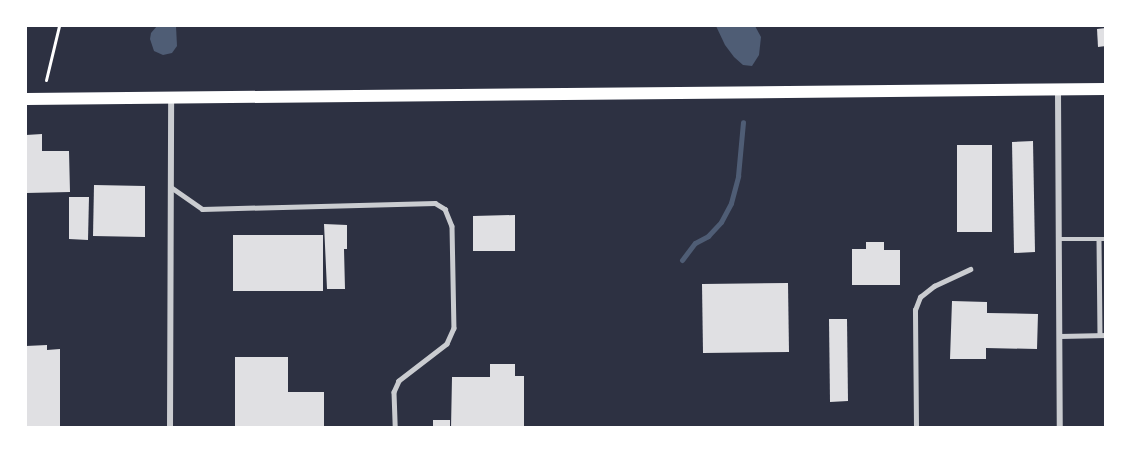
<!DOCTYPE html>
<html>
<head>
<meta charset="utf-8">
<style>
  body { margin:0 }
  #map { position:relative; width:1131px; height:453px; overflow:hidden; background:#2d3142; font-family:Helvetica,sans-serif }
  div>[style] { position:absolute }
  .water>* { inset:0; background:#4f5d75 }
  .stream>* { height:5px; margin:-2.5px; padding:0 2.5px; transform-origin:2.5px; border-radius:2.5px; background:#4f5d75 }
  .building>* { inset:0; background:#e0e0e3 }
  .path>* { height:3px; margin:-1.5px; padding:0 1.5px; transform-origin:1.5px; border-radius:1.5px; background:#fff }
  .service>* { height:4.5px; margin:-2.25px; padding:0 2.25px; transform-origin:2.25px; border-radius:2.25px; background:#caccd0 }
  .minor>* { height:6px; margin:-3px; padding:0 3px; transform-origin:3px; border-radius:3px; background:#caccd0 }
  .secondary>* { height:12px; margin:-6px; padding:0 6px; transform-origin:6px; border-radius:6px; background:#fff }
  span { translate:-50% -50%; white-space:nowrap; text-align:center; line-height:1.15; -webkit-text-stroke:4.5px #fff; paint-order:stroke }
  .frame { position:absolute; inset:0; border:27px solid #fff; pointer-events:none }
</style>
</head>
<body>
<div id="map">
  <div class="water">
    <i style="clip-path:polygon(157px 26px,176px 26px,177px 46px,172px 53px,163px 55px,154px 51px,150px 39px,151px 33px)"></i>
    <i style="clip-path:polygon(716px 26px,755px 26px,761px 37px,759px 55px,752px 66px,743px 65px,734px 57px,725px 45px)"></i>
  </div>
  <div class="stream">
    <i style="left:682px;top:260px;width:21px;rotate:-53deg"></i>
    <i style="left:695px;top:243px;width:15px;rotate:-28deg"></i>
    <i style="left:708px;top:236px;width:19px;rotate:-47deg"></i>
    <i style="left:721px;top:222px;width:21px;rotate:-62deg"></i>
    <i style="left:731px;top:203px;width:28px;rotate:-75deg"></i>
    <i style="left:738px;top:176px;width:54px;rotate:-84.7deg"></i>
  </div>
  <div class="building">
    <i style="clip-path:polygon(1106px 28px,1106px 46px,1098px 47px,1097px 29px)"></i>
    <i style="clip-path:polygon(42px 134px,42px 151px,69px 151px,70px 192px,26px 193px,26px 135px)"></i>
    <i style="clip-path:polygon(1033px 141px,1035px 252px,1014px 253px,1012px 142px)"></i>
    <i style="clip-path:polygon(957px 145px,992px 145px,992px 232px,957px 232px)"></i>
    <i style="clip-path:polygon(94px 185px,145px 186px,145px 237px,93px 236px)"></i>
    <i style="clip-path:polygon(69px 197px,89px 197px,88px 240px,69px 239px)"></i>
    <i style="clip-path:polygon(515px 215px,515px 251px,473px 251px,473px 216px)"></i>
    <i style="clip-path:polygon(324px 224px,347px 225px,347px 249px,344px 249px,345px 289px,327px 289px)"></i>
    <i style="clip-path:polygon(233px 235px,323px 235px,323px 291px,233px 291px)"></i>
    <i style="clip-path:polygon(866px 242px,884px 242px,884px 250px,900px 250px,900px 285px,852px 285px,852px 249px,866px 249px)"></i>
    <i style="clip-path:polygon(788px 283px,789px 352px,703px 353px,702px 284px)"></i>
    <i style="clip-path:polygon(952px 301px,987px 302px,987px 313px,1038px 314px,1037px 349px,986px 348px,986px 359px,950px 359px)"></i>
    <i style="clip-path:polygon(829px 319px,847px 319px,848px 401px,830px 402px)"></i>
    <i style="clip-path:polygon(47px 345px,47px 350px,60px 349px,60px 427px,26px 428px,26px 346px)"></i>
    <i style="clip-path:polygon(235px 357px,288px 357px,288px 392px,324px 392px,324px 428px,235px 428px)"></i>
    <i style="clip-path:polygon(490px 364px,515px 364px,515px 376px,524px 376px,524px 428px,451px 428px,452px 377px,490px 377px)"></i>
    <i style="clip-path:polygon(433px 420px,450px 420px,450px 428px,433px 428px)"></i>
  </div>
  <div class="path">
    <i style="left:46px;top:80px;width:56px;rotate:-76.5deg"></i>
  </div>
  <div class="service">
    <i style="left:171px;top:187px;width:38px;rotate:35deg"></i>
    <i style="left:202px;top:209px;width:233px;rotate:-1.5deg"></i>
    <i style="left:435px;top:203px;width:12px;rotate:31deg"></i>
    <i style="left:445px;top:209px;width:18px;rotate:68deg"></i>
    <i style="left:452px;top:226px;width:102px;rotate:88.9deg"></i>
    <i style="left:454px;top:328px;width:17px;rotate:114deg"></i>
    <i style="left:447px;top:344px;width:61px;rotate:142.4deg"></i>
    <i style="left:399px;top:381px;width:12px;rotate:114deg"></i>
    <i style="left:394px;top:392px;width:36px;rotate:88deg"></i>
    <i style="left:1060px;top:239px;width:46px"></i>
    <i style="left:1099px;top:239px;width:96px;rotate:89.4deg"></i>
    <i style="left:1060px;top:336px;width:46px;rotate:-1.2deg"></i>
    <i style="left:916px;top:428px;width:118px;rotate:-90.5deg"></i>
    <i style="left:915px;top:310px;width:14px;rotate:-69deg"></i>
    <i style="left:920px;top:297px;width:18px;rotate:-38deg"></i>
    <i style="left:934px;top:286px;width:40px;rotate:-25deg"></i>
  </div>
  <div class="minor">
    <i style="left:1058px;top:91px;width:337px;rotate:89.7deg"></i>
    <i style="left:170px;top:428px;width:330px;rotate:-89.8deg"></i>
  </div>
  <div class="secondary">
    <i style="left:26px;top:99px;width:1080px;rotate:-0.53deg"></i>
  </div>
  <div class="frame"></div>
</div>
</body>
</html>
